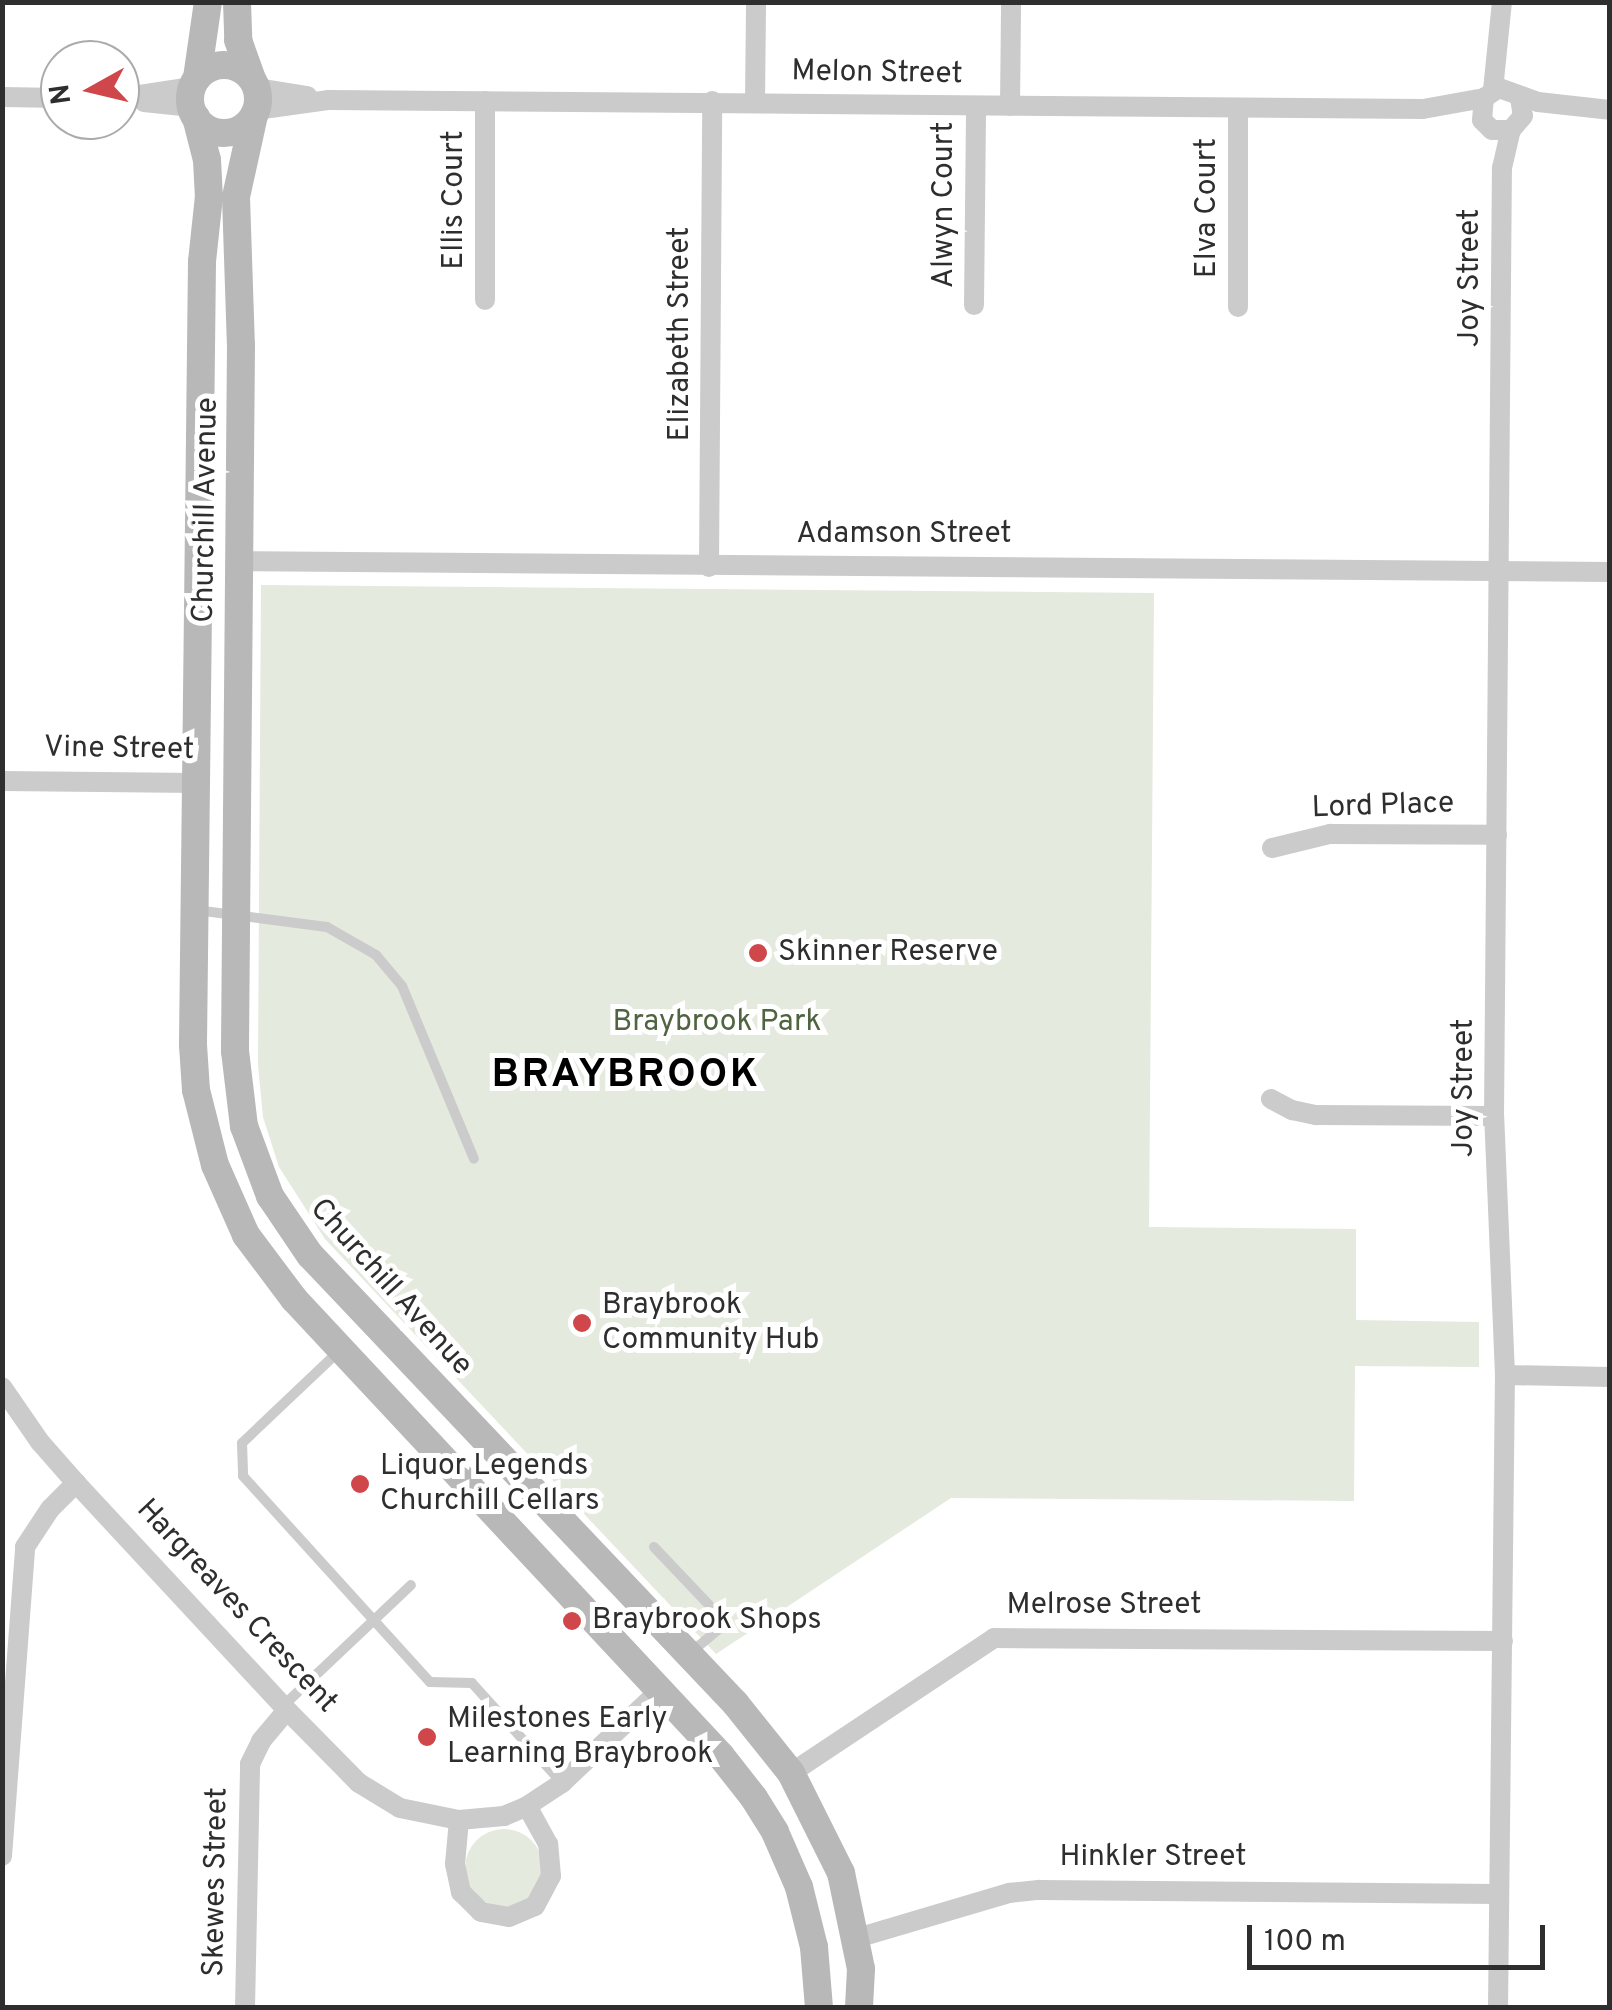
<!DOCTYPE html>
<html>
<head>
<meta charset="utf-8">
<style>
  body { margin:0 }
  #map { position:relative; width:1612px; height:2010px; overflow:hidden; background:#fff; font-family:Overpass,sans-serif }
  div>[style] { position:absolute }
  .green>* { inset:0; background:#e4eade }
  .round { border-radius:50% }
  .lane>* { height:10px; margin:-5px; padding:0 5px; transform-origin:5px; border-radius:5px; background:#cbcbcb }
  .street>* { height:20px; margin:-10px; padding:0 10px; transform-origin:10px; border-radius:10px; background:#cbcbcb }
  .secondary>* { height:28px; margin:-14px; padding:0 14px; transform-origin:14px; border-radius:14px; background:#b8b8b8 }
  .secondary>.ring { margin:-14px; padding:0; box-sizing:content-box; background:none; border:28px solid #b8b8b8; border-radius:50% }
  .dots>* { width:28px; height:28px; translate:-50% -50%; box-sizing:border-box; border:5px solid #fff; border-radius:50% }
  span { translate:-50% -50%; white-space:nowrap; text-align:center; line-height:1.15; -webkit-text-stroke:10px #fff; paint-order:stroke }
  .street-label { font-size:30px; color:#2e2e2e }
  .poi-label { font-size:30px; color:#2e2e2e }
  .left { translate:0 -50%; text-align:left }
  .park-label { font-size:30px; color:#506441 }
  .district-label { font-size:40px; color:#000; font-weight:700; letter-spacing:2.5px }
  .frame { position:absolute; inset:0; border:5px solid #2e2e2e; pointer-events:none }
  .north { position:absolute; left:40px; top:40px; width:100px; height:100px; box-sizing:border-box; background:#fff; border:2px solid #ababab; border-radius:50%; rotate:262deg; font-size:28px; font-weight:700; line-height:40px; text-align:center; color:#2e2e2e }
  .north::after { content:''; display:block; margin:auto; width:35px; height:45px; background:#cf474a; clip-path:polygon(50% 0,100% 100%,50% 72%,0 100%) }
  .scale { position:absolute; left:1247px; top:1925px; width:298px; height:45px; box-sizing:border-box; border:5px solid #2e2e2e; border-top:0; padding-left:12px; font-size:30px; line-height:35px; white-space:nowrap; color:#2e2e2e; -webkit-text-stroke:8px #fff; paint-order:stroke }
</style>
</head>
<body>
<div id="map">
  <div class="green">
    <i style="clip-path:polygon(261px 585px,1154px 593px,1149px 1227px,1356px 1229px,1356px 1320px,1479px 1322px,1479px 1367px,1355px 1366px,1354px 1501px,951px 1498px,716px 1654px,325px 1239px,279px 1167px,263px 1117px,258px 1065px)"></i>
    <i class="round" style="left:465px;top:1829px;width:78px;height:78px"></i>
  </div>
  <div class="lane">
    <i style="left:196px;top:910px;width:132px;rotate:7.4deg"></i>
    <i style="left:327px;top:927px;width:56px;rotate:29.7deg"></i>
    <i style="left:376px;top:955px;width:40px;rotate:50deg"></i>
    <i style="left:402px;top:986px;width:187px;rotate:67.4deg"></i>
    <i style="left:338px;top:1352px;width:132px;rotate:136.5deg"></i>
    <i style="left:242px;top:1443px;width:33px;rotate:88deg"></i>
    <i style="left:243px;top:1476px;width:278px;rotate:47.8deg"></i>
    <i style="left:430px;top:1682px;width:42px;rotate:1.4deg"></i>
    <i style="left:472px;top:1683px;width:135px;rotate:48deg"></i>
    <i style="left:654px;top:1547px;width:105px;rotate:46.5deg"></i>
    <i style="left:726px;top:1623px;width:48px;rotate:140deg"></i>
    <i style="left:283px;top:1706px;width:176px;rotate:-43.4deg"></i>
  </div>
  <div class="street">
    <i style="left:256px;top:88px;width:52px;rotate:8.9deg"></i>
    <i style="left:1493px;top:90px;width:88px;rotate:-84.2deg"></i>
    <i style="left:2px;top:97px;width:58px;rotate:1deg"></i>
    <i style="left:120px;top:98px;width:73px;rotate:-8.7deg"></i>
    <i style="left:1520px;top:98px;width:18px;rotate:81deg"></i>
    <i style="left:1523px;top:116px;width:18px;rotate:131deg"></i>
    <i style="left:1511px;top:130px;width:19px;rotate:180deg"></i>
    <i style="left:1492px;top:130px;width:14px;rotate:-135deg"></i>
    <i style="left:1482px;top:120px;width:22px;rotate:-85deg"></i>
    <i style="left:1484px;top:98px;width:18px;rotate:-34deg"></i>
    <i style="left:1499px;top:88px;width:41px;rotate:19.7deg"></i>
    <i style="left:1538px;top:102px;width:72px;rotate:6.3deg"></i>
    <i style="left:144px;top:102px;width:48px;rotate:5.9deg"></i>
    <i style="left:755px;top:102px;width:100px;rotate:-89.4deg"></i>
    <i style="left:1010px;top:106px;width:104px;rotate:-89.4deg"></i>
    <i style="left:256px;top:110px;width:74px;rotate:-7.8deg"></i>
    <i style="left:329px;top:100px;width:1094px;rotate:0.47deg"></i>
    <i style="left:1423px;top:109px;width:62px;rotate:-10.2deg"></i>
    <i style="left:485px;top:300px;width:199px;rotate:-90deg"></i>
    <i style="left:974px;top:305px;width:199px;rotate:-89.4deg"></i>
    <i style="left:1238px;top:307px;width:199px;rotate:-90deg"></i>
    <i style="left:238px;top:561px;width:1372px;rotate:0.46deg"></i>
    <i style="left:709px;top:567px;width:466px;rotate:-89.6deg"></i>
    <i style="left:2px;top:781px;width:195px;rotate:0.6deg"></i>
    <i style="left:1272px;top:848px;width:60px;rotate:-13.6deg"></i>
    <i style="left:1330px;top:834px;width:167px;rotate:0.3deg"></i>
    <i style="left:1271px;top:1099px;width:24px;rotate:28deg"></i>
    <i style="left:1292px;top:1110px;width:25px;rotate:12deg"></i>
    <i style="left:1316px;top:1115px;width:178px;rotate:0.3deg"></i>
    <i style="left:1505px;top:1375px;width:105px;rotate:1.1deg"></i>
    <i style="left:2px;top:1387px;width:67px;rotate:55.4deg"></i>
    <i style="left:40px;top:1442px;width:55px;rotate:48.7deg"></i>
    <i style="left:76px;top:1483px;width:304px;rotate:47.1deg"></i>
    <i style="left:283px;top:1706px;width:108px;rotate:45.4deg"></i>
    <i style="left:359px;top:1783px;width:48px;rotate:31.4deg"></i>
    <i style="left:400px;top:1808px;width:60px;rotate:11.5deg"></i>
    <i style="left:459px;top:1820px;width:45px;rotate:-5.1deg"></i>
    <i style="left:504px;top:1816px;width:25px;rotate:-23deg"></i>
    <i style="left:527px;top:1806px;width:42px;rotate:-33.3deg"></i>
    <i style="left:562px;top:1783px;width:132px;rotate:-43.5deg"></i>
    <i style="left:791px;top:1773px;width:244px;rotate:-33.6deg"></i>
    <i style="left:994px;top:1638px;width:509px;rotate:0.34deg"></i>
    <i style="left:459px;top:1820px;width:44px;rotate:95.2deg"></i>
    <i style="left:455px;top:1864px;width:29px;rotate:78deg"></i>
    <i style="left:461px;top:1892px;width:28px;rotate:45deg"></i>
    <i style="left:481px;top:1912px;width:28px;rotate:10deg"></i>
    <i style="left:509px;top:1917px;width:28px;rotate:-23deg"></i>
    <i style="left:535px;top:1906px;width:34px;rotate:-62deg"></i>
    <i style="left:551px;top:1876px;width:32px;rotate:-95deg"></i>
    <i style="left:548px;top:1844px;width:43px;rotate:-118.9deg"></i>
    <i style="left:2px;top:1856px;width:310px;rotate:-85.7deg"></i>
    <i style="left:25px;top:1547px;width:45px;rotate:-56.7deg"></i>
    <i style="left:50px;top:1509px;width:37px;rotate:-45deg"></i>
    <i style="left:857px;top:1938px;width:159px;rotate:-16.5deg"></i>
    <i style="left:1009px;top:1893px;width:30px;rotate:-6deg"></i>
    <i style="left:1039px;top:1890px;width:460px;rotate:0.5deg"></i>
    <i style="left:245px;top:2008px;width:244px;rotate:-88.8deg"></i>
    <i style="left:250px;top:1764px;width:25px;rotate:-64deg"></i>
    <i style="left:261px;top:1741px;width:40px;rotate:-50deg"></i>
    <i style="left:1498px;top:2008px;width:633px;rotate:-89.37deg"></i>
    <i style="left:1505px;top:1375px;width:259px;rotate:-92.4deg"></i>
    <i style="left:1494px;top:1116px;width:948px;rotate:-89.52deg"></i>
    <i style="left:1502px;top:168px;width:39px;rotate:-77deg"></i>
  </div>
  <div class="secondary">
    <i style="left:237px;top:2px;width:38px;rotate:88deg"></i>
    <i style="left:238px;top:40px;width:41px;rotate:70.3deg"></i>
    <i class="ring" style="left:190px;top:65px;width:40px;height:40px"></i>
    <i style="left:197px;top:78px;width:77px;rotate:-81.8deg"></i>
    <i style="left:254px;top:115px;width:84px;rotate:102.4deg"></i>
    <i style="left:236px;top:197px;width:148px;rotate:88.1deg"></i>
    <i style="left:241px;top:345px;width:706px;rotate:90.49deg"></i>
    <i style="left:235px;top:1051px;width:76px;rotate:83.2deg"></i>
    <i style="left:244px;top:1126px;width:75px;rotate:69.6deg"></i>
    <i style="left:270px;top:1196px;width:71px;rotate:55.9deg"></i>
    <i style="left:310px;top:1255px;width:618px;rotate:46.51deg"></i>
    <i style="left:735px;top:1703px;width:90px;rotate:51.3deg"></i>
    <i style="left:791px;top:1773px;width:112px;rotate:63.4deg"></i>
    <i style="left:841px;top:1873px;width:98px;rotate:78.2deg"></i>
    <i style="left:861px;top:1969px;width:39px;rotate:93deg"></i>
    <i style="left:196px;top:117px;width:44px;rotate:75.7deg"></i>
    <i style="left:207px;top:160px;width:36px;rotate:87deg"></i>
    <i style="left:209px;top:196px;width:66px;rotate:96.1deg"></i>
    <i style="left:202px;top:262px;width:783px;rotate:90.66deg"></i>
    <i style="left:193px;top:1045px;width:45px;rotate:86.2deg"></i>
    <i style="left:196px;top:1090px;width:77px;rotate:75.8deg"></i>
    <i style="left:215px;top:1165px;width:77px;rotate:66.1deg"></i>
    <i style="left:246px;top:1235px;width:80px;rotate:53.1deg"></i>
    <i style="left:294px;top:1299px;width:625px;rotate:46.94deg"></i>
    <i style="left:721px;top:1756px;width:53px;rotate:51.8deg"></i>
    <i style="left:754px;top:1798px;width:40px;rotate:58deg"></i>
    <i style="left:775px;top:1832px;width:60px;rotate:66.4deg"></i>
    <i style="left:799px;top:1887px;width:62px;rotate:76deg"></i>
    <i style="left:814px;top:1947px;width:61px;rotate:85.3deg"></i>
  </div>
  <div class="dots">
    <i style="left:758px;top:953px;background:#cf474a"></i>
    <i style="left:582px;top:1323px;background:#cf474a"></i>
    <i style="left:360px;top:1484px;background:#cf474a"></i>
    <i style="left:572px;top:1621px;background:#cf474a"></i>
    <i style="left:427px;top:1737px;background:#cf474a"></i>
  </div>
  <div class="street-label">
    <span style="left:877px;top:74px;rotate:1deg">Melon Street</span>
    <span style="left:455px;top:200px;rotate:-90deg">Ellis Court</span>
    <span style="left:945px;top:205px;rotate:-90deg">Alwyn Court</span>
    <span style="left:1208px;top:208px;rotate:-90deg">Elva Court</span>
    <span style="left:1471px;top:278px;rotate:-90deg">Joy Street</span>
    <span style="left:681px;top:334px;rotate:-90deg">Elizabeth Street</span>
    <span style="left:207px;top:510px;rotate:-89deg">Churchill Avenue</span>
    <span style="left:904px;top:535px">Adamson Street</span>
    <span style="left:119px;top:750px;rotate:1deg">Vine Street</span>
    <span style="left:1383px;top:807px;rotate:-2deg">Lord Place</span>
    <span style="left:1465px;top:1088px;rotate:-90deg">Joy Street</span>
    <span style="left:390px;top:1288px;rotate:48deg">Churchill Avenue</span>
    <span style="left:1104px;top:1606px">Melrose Street</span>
    <span style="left:236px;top:1607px;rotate:47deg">Hargreaves Crescent</span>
    <span style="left:1153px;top:1858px">Hinkler Street</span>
    <span style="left:217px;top:1882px;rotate:-89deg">Skewes Street</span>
  </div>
  <div class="poi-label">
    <span class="left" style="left:778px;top:953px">Skinner Reserve</span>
    <span class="left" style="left:602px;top:1323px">Braybrook<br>Community Hub</span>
    <span class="left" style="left:380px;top:1484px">Liquor Legends<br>Churchill Cellars</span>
    <span class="left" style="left:592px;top:1621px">Braybrook Shops</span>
    <span class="left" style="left:447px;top:1737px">Milestones Early<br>Learning Braybrook</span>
  </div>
  <div class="park-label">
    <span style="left:717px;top:1023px">Braybrook Park</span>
  </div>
  <div class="district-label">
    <span style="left:626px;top:1076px">BRAYBROOK</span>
  </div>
  <div class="frame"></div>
  <div class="north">N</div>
  <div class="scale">100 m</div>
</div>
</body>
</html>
